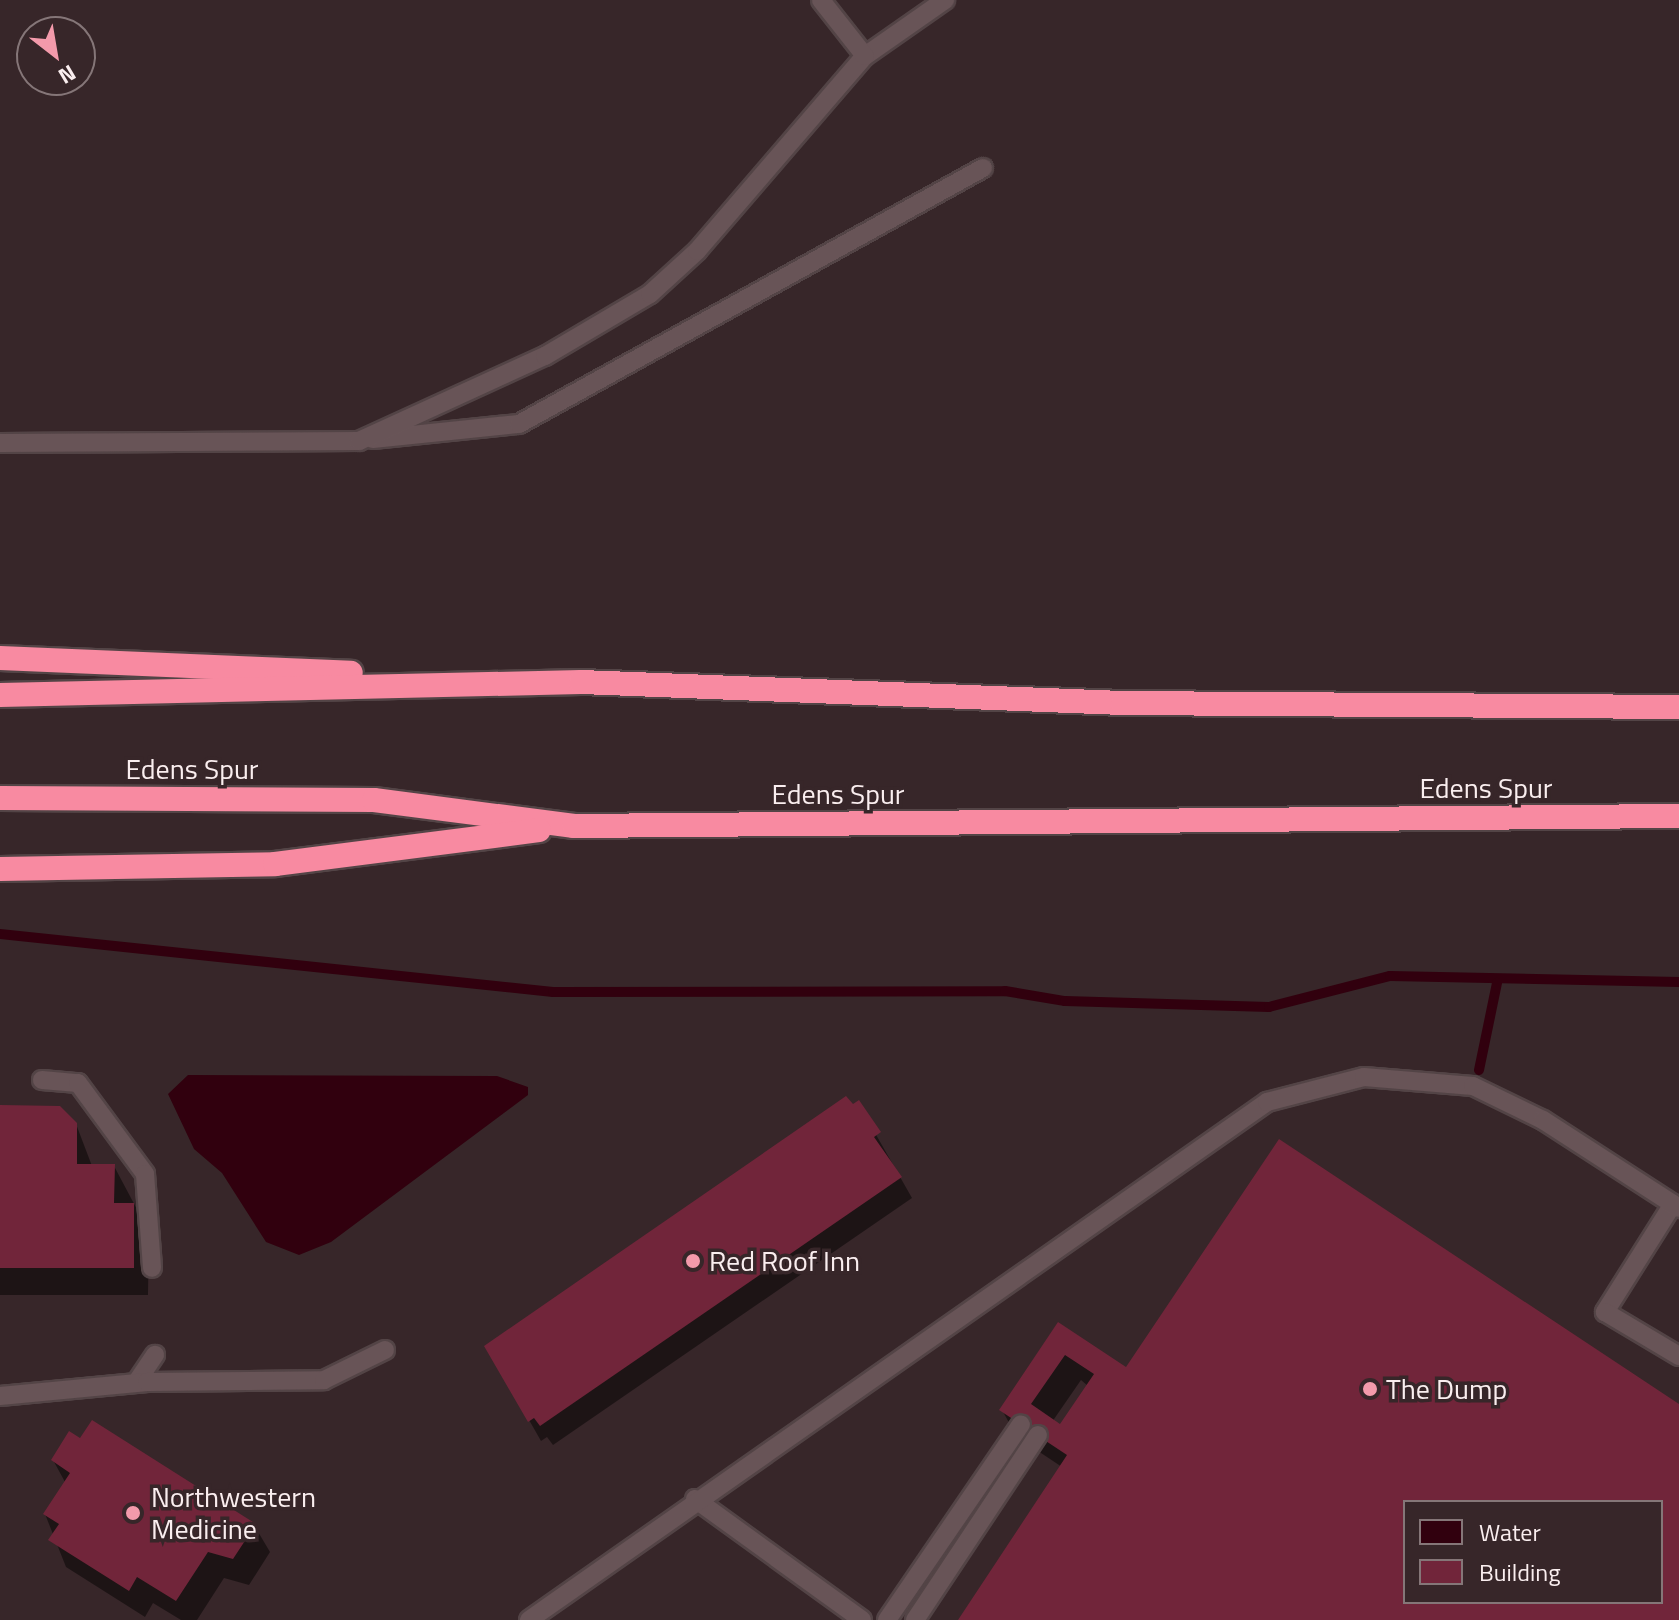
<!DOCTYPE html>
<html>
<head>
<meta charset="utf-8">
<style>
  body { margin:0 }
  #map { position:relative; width:1679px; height:1620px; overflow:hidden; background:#372629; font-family:"Titillium Web",sans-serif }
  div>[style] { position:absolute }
  .water>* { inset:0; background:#31000e }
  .shadow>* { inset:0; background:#0007 }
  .stream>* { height:10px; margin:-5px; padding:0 5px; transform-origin:5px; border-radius:5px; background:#31000e }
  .building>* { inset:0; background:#71253a }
  .roads { filter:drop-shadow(2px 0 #534446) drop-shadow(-2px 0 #534446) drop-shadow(0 2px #534446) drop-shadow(0 -2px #534446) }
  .service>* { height:18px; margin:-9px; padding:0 9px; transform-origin:9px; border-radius:9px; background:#685457 }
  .motorway>* { height:24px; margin:-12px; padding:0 12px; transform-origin:12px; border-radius:12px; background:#f88aa1 }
  .dots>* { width:22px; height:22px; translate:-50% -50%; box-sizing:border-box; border:4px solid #372629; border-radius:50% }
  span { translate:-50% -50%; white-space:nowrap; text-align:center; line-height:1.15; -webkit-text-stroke:7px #372629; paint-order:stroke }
  .street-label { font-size:28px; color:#faeeef }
  .poi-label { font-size:28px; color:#faeeef }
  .left { translate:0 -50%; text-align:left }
  .legend { position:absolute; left:1403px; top:1500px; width:260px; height:104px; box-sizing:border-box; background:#372629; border:2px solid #857678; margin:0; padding:10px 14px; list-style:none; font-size:24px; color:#faeeef }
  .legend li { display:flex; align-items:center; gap:16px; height:40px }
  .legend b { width:40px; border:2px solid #857678 }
  .north { position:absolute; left:16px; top:16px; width:80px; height:80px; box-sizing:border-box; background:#372629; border:2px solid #857678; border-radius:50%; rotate:149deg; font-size:22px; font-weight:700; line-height:32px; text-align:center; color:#faeeef }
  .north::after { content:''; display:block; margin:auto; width:28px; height:36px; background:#f39aab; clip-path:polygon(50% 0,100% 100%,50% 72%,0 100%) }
</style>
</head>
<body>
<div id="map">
  <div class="water">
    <i style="clip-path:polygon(188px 1075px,497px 1076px,528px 1087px,528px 1095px,331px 1242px,299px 1255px,266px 1242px,222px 1173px,194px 1149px,168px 1094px)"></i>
  </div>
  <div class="shadow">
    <i style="clip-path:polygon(858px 1103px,912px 1198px,553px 1445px,547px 1437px,541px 1441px,487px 1346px)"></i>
    <i style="clip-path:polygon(0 1107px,76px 1124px,92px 1166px,114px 1166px,149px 1232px,148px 1295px,0 1295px)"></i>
    <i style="clip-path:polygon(evenodd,1059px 1325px,1127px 1370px,1679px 1407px,1679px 1620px,961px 1620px,1062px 1467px,1017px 1437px,1002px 1410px,1059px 1325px,1081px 1380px,1088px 1386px,1060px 1427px,1052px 1422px,1081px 1380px,1059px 1325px,1405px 1502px,1661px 1502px,1661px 1602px,1405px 1602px,1405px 1502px)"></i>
    <i style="clip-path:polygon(53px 1460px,254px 1525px,270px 1552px,249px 1585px,224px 1578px,197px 1620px,181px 1620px,153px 1603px,145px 1617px,66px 1567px,45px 1514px,65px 1482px)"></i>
  </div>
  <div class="stream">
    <i style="left:0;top:934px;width:556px;rotate:5.99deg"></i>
    <i style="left:553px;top:992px;width:452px;rotate:-0.1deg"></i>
    <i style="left:1005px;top:991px;width:61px;rotate:9.5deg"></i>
    <i style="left:1065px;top:1001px;width:204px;rotate:1.7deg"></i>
    <i style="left:1269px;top:1007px;width:125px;rotate:-14.4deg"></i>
    <i style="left:1390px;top:976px;width:289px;rotate:1.2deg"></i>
    <i style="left:1479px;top:1070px;width:89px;rotate:-78.3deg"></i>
  </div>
  <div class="building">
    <i style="clip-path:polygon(846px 1096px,853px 1104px,859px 1100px,881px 1132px,874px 1137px,902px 1177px,540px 1426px,534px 1418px,528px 1422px,484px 1346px)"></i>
    <i style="clip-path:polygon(0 1105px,60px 1106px,77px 1123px,77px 1164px,115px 1164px,114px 1203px,134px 1203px,134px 1268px,0 1268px)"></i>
    <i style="clip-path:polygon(evenodd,1279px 1139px,1679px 1404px,1679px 1620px,958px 1620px,1067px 1455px,999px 1410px,1058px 1322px,1126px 1367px,1279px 1139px,1065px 1355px,1094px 1374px,1060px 1424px,1031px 1404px,1065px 1355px,1279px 1139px,1405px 1502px,1661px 1502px,1661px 1602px,1405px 1602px,1405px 1502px)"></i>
    <i style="clip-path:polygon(92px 1420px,256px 1524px,233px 1559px,208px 1552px,176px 1601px,137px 1577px,129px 1591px,48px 1540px,59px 1524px,43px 1514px,70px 1473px,51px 1460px,69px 1431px,80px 1438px)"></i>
  </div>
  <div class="roads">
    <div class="service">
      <i style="left:865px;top:56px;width:98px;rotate:-35deg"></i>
      <i style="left:373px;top:439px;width:147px;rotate:-5.9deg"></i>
      <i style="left:519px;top:424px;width:530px;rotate:-28.89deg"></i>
      <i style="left:0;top:443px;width:359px;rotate:-0.3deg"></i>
      <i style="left:359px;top:441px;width:205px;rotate:-24.6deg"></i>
      <i style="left:545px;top:356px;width:122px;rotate:-30.6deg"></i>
      <i style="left:650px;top:294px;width:64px;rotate:-42.5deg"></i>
      <i style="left:697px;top:251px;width:257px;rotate:-49.3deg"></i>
      <i style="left:865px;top:56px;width:71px;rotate:-128.2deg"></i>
      <i style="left:42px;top:1080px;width:36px;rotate:5deg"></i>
      <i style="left:78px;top:1083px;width:113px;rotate:53.6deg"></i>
      <i style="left:145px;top:1174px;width:94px;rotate:85.7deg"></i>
      <i style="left:1673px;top:1204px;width:128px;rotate:122.2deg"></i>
      <i style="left:1605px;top:1312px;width:86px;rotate:30.7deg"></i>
      <i style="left:136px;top:1383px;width:34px;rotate:-56deg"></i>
      <i style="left:0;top:1396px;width:148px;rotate:-5.4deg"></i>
      <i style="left:147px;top:1382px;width:177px;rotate:-0.6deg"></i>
      <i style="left:324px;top:1380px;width:68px;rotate:-26.2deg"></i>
      <i style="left:695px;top:1499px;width:206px;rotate:35.9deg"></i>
      <i style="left:529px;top:1620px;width:902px;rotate:-35.06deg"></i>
      <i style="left:1267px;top:1102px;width:100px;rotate:-14.5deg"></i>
      <i style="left:1364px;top:1077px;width:109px;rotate:4.7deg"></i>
      <i style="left:1473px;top:1086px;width:78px;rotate:25.9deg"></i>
      <i style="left:1543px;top:1120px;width:162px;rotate:32.9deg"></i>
      <i style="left:887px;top:1620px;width:237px;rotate:-55.6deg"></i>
      <i style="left:915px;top:1620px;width:222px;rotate:-56.4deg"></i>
    </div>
    <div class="motorway">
      <i style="left:0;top:658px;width:351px;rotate:2.4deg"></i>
      <i style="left:0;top:695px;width:581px;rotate:-1.28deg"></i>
      <i style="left:581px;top:682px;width:542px;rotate:2.22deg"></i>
      <i style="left:1123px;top:703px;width:556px;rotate:0.41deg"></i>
      <i style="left:0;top:798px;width:374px;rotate:0.3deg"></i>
      <i style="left:374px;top:800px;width:202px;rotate:7.4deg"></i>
      <i style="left:574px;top:826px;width:1105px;rotate:-0.52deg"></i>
      <i style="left:0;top:869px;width:275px;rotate:-1deg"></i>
      <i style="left:275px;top:864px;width:266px;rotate:-7.3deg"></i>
    </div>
  </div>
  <div class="dots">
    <i style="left:693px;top:1261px;background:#f39aab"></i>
    <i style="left:1370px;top:1389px;background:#f39aab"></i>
    <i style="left:133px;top:1513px;background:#f39aab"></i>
  </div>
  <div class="street-label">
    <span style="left:192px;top:769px">Edens Spur</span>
    <span style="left:1486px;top:788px">Edens Spur</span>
    <span style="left:838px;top:794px">Edens Spur</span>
  </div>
  <div class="poi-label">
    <span class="left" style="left:709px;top:1261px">Red Roof Inn</span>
    <span class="left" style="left:1386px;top:1389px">The Dump</span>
    <span class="left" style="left:151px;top:1513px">Northwestern<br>Medicine</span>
  </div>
  <ul class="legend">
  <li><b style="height:22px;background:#31000e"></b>Water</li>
  <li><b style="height:22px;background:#71253a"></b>Building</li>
  </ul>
  <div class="north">N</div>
</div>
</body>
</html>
